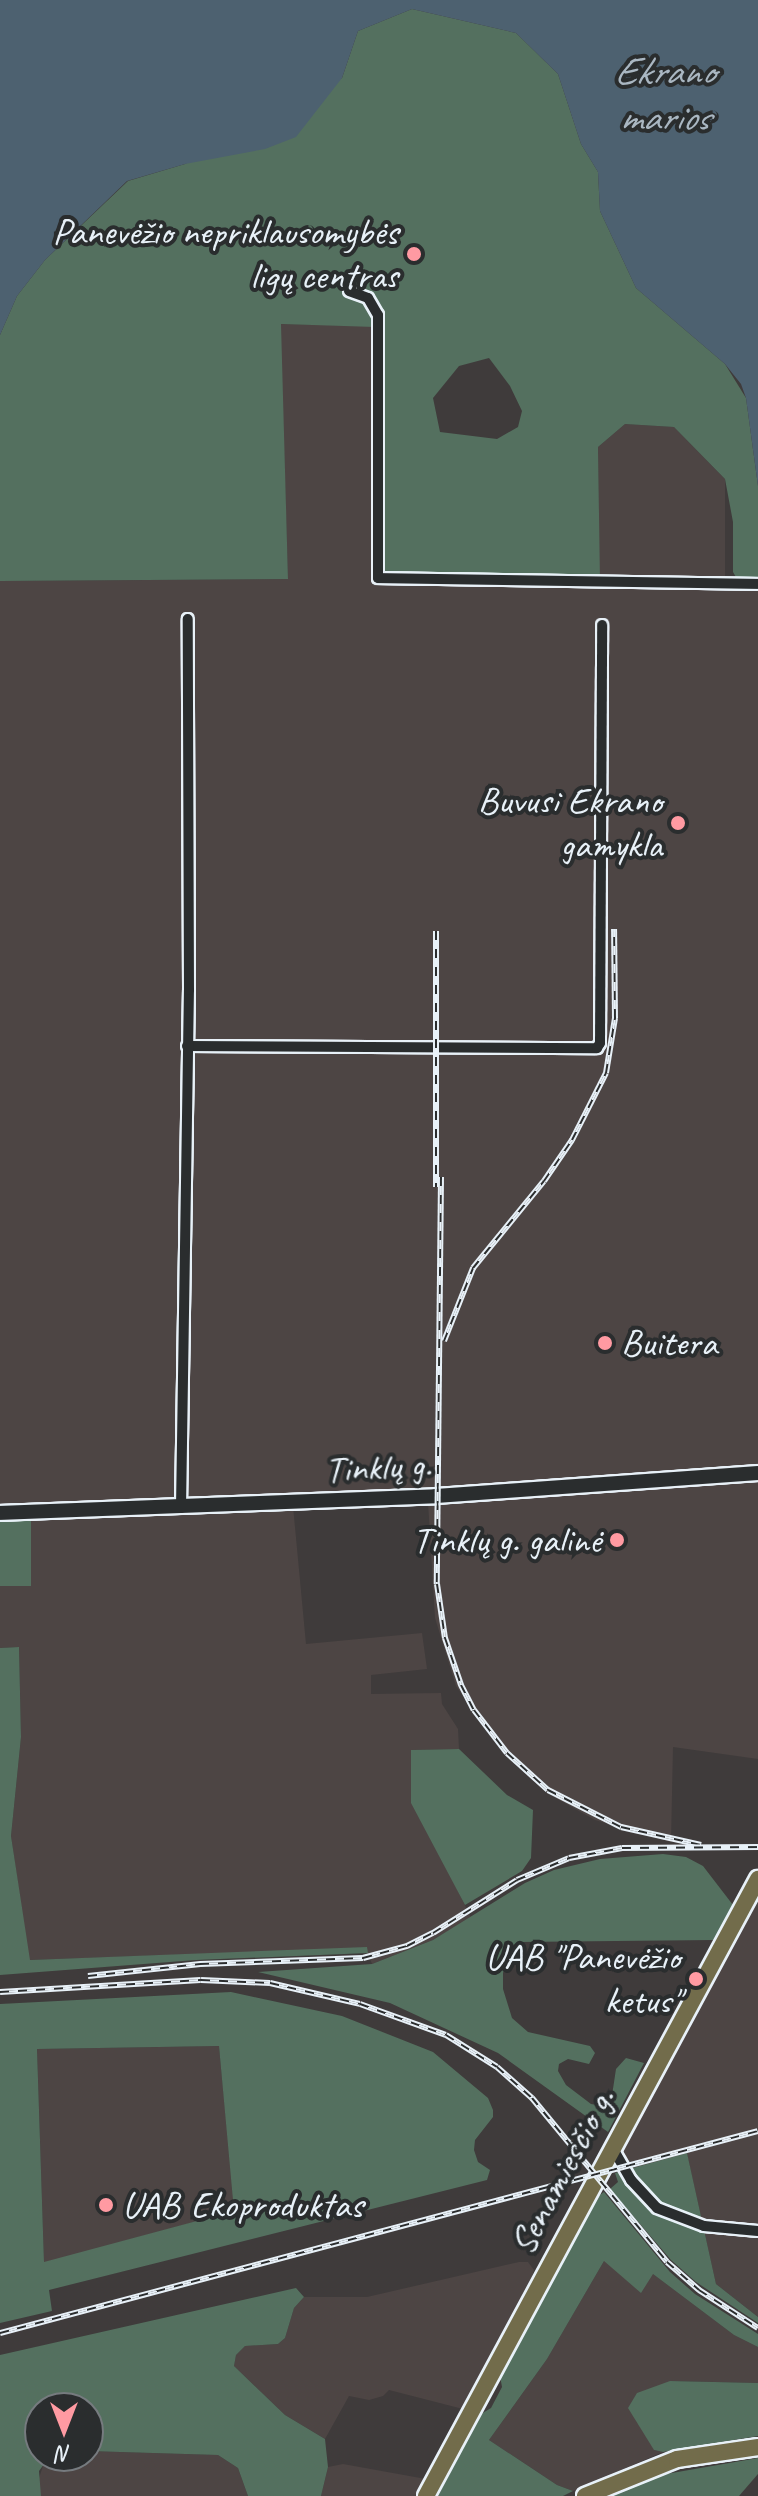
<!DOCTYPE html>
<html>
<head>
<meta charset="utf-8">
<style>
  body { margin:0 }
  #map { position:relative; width:758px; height:2496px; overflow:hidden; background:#3f3b3b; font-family:Caveat,sans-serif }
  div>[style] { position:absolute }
  .built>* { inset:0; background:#4d4544 }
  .green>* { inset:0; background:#54705f }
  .water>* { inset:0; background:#4d6170 }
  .roads { filter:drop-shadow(2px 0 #e8f1f8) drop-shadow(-2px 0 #e8f1f8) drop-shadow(0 2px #e8f1f8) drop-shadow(0 -2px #e8f1f8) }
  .street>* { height:10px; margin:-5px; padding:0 5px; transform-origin:5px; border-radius:5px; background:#2a2d2e }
  .secondary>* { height:14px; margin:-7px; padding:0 7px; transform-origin:7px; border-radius:7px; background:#2a2d2e }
  .primary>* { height:16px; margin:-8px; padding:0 8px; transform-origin:8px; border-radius:8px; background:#726c4b }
  .rail>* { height:6px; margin-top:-3px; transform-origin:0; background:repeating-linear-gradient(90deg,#2a2d2e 0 9px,#e8f1f8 0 18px); box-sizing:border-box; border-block:2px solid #e8f1f8 }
  .dots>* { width:22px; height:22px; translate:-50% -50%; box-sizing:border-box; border:4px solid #2a2d2e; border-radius:50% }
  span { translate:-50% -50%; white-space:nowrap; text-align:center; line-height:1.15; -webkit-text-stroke:8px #2a2d2e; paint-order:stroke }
  .poi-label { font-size:38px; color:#e8f1f8 }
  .right { translate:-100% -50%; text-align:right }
  .left { translate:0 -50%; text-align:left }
  .street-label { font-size:38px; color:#e8f1f8 }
  .water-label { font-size:40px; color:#aab7c2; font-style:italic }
  .north { position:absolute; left:24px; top:2392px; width:80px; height:80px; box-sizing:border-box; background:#2a2d2e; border:2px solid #767b7f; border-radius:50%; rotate:180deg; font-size:22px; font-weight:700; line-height:32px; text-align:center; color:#e8f1f8 }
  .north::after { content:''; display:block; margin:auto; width:28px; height:36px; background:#ff9aa2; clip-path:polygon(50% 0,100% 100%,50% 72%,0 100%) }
</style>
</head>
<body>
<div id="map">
  <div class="built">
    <i style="clip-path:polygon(280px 324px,374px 326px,378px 577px,599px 582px,598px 447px,625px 424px,674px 427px,725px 479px,725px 587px,758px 588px,758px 1466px,335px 1494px,0 1506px,0 581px,288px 579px)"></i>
    <i style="clip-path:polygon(758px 1481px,758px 1759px,673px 1747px,671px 1842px,595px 1820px,547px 1793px,506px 1756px,456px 1686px,435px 1618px,428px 1502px)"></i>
    <i style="clip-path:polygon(293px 1506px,306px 1644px,422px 1633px,427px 1669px,371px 1675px,371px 1694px,441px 1693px,442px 1704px,458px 1729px,459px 1749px,411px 1750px,448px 1870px,471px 1918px,433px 1940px,372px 1964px,366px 1948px,29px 1960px,11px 1836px,21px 1737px,19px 1647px,0 1648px,0 1586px,31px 1585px,31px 1518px)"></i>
    <i style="clip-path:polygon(758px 1887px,758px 2317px,716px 2284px,687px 2154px,633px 2169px,630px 2162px,626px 2163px,622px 2146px)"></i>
    <i style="clip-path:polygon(219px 2046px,235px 2211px,44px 2263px,37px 2049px)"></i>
    <i style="clip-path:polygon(604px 2261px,653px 2274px,734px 2335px,758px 2347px,758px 2383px,670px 2381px,654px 2450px,663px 2452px,573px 2491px,557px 2485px,489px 2440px,547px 2359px)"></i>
    <i style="clip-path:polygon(519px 2262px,528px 2262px,534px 2270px,532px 2277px,463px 2409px,389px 2390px,383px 2396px,369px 2400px,349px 2396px,325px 2439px,285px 2415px,234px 2366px,236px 2355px,245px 2346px,278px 2344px,285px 2338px,294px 2308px,304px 2297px,367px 2297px)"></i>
    <i style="clip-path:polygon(88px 2451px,218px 2455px,238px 2468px,248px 2496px,41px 2496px,38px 2481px,45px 2460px,50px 2456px,88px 2456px)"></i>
    <i style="clip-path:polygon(343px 2464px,426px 2479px,417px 2496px,321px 2496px,328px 2467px)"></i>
  </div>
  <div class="green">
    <i style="clip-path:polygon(evenodd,412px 9px,516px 33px,558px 74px,581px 144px,598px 172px,600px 211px,636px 288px,725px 364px,746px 398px,758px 486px,758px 579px,737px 579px,733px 572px,733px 522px,725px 479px,674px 427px,625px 424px,598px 447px,600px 582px,378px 578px,375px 327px,281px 324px,288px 579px,0 581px,0 335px,17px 296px,45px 260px,128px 181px,185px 164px,342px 78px,358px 31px,412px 9px,489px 358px,510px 386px,522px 411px,518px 427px,497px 439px,440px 432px,433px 398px,459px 366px,489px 358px)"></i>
    <i style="clip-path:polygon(31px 1518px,31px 1586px,0 1586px,0 1519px)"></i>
    <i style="clip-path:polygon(19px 1647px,21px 1737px,11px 1836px,30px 1960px,367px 1947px,368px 1953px,196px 1960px,0 1975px,0 1648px)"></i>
    <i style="clip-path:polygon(459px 1749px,507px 1795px,533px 1810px,531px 1858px,522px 1871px,465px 1905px,411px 1803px,411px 1750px)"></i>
    <i style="clip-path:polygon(663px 1854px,686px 1857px,703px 1866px,733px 1905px,714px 1940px,518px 1942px,511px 1947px,503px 1973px,503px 1989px,512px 2018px,528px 2032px,590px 2046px,595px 2053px,589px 2064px,568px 2059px,559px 2064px,558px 2071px,566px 2085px,591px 2104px,603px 2106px,611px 2102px,616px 2069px,626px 2058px,644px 2063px,608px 2132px,498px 2053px,390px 2003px,258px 1972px,372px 1964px,433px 1940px,525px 1883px,554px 1870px,600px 1859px)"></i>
    <i style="clip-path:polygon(evenodd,231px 1992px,342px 2016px,433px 2052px,488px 2098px,493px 2110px,493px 2117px,475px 2140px,474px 2150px,478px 2162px,490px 2170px,487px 2180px,49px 2290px,52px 2311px,0 2323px,0 2004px,231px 1992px,219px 2046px,234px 2211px,44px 2262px,37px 2049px,219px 2046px)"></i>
    <i style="clip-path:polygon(687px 2153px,716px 2284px,758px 2317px,758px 2323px,696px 2282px,671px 2260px,610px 2189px,618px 2182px,615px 2173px)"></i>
    <i style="clip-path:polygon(604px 2192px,670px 2272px,695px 2294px,758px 2334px,758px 2347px,734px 2335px,653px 2274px,641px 2293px,604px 2261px,547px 2359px,489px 2440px,557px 2485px,573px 2491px,563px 2496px,438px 2496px,481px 2414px,491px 2408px,502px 2387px,500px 2376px,551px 2282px,587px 2204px)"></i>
    <i style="clip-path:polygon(296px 2288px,304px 2297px,294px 2308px,285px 2338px,278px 2344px,245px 2346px,236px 2355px,234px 2366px,285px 2415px,325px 2439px,328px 2467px,321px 2496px,248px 2496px,238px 2468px,218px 2455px,88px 2451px,88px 2408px,40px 2408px,40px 2456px,50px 2456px,39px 2471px,41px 2496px,0 2496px,0 2355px)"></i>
    <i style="clip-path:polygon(670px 2381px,758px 2383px,758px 2436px,663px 2452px,654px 2450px,628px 2408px,637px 2393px)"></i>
    <i style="clip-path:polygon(758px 2458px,758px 2474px,739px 2496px,610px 2496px,666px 2474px)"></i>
  </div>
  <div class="water">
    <i style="clip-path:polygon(0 0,758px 0,758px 486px,746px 398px,741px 384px,725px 364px,636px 288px,600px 211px,598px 172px,581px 144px,558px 74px,516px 33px,412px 9px,358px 31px,342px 78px,296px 137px,265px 149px,185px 164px,127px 181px,45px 260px,17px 296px,0 335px)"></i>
  </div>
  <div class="roads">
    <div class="street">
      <i style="left:349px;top:291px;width:20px;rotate:20deg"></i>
      <i style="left:368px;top:298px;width:20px;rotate:60deg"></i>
      <i style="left:378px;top:315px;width:263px;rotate:90deg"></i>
      <i style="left:378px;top:578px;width:380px;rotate:0.9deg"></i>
      <i style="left:187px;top:1046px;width:410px;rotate:0.3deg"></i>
      <i style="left:597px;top:1048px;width:6px;rotate:-59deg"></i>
      <i style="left:600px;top:1043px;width:418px;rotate:-89.7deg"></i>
      <i style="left:181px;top:1508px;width:518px;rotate:-89.12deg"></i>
      <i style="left:189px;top:990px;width:371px;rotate:-90.2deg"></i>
      <i style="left:612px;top:2147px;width:38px;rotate:60deg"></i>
      <i style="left:631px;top:2180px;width:38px;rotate:47deg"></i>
      <i style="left:657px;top:2208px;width:50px;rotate:21deg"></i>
      <i style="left:704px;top:2226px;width:54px;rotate:5.3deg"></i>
    </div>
    <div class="secondary">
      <i style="left:0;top:1513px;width:436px;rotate:-2.2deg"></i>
      <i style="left:436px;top:1496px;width:323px;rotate:-4.1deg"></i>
    </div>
    <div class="primary">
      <i style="left:426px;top:2496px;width:701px;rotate:-61.72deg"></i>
      <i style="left:585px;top:2496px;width:99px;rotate:-21.9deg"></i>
      <i style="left:677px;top:2459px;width:82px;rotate:-8.4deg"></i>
    </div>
  </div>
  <div class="rail">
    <i style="left:436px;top:931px;width:256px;rotate:90deg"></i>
    <i style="left:441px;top:1177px;width:407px;rotate:90.6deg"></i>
    <i style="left:437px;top:1584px;width:55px;rotate:81.6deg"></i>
    <i style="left:445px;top:1638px;width:50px;rotate:71.2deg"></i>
    <i style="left:461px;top:1685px;width:28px;rotate:63deg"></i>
    <i style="left:474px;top:1710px;width:54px;rotate:52.5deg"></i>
    <i style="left:507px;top:1753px;width:55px;rotate:42.1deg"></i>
    <i style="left:548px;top:1790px;width:82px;rotate:26.9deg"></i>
    <i style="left:621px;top:1827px;width:82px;rotate:12.7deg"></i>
    <i style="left:444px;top:1341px;width:79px;rotate:-68.3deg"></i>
    <i style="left:473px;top:1268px;width:112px;rotate:-50.8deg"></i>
    <i style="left:544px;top:1181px;width:50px;rotate:-55.7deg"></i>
    <i style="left:572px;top:1140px;width:75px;rotate:-63.1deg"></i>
    <i style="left:606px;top:1073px;width:56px;rotate:-80.7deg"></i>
    <i style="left:615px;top:1018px;width:89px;rotate:-90.6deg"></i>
    <i style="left:88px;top:1976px;width:113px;rotate:-6.1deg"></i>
    <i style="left:200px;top:1964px;width:163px;rotate:-2.1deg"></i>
    <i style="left:363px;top:1958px;width:46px;rotate:-15.3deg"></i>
    <i style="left:407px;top:1946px;width:29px;rotate:-27deg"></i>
    <i style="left:433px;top:1933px;width:99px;rotate:-32.2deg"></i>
    <i style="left:517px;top:1880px;width:56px;rotate:-22.9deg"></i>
    <i style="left:569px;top:1858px;width:54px;rotate:-10.7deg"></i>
    <i style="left:622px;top:1848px;width:136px;rotate:-0.4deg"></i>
    <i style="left:0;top:1992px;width:201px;rotate:-3.4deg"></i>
    <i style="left:201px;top:1980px;width:69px;rotate:2.5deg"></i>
    <i style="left:270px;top:1983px;width:92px;rotate:13.1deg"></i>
    <i style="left:360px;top:2004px;width:91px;rotate:19.8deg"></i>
    <i style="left:446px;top:2035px;width:60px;rotate:32.1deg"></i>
    <i style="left:497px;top:2067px;width:47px;rotate:41.5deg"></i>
    <i style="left:532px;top:2098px;width:212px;rotate:50.5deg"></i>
    <i style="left:667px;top:2262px;width:43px;rotate:41.2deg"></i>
    <i style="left:699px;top:2290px;width:70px;rotate:32.8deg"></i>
    <i style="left:0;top:2333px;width:784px;rotate:-14.92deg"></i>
  </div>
  <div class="dots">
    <i style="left:414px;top:254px;background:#ff9aa2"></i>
    <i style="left:678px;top:823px;background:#ff9aa2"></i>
    <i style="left:605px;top:1343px;background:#ff9aa2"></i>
    <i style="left:617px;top:1540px;background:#ff9aa2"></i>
    <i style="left:696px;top:1979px;background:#ff9aa2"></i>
    <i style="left:106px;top:2205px;background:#ff9aa2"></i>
  </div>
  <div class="poi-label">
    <span class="right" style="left:398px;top:254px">Panevėžio nepriklausomybės<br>ligų centras</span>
    <span class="right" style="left:662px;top:823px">Buvusi Ekrano<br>gamykla</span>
    <span class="left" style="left:621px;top:1343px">Buitera</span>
    <span class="right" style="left:601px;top:1540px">Tinklų g. galinė</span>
    <span class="right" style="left:680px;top:1979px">UAB "Panevėžio<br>ketus"</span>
    <span class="left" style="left:122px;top:2205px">UAB Ekoproduktas</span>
  </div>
  <div class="street-label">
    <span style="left:378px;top:1467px;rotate:-3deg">Tinklų g.</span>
    <span style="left:562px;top:2171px;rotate:-62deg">Senamiesčio g.</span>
  </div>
  <div class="water-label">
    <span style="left:664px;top:94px">Ekrano<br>marios</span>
  </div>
  <div class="north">N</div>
</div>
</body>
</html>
